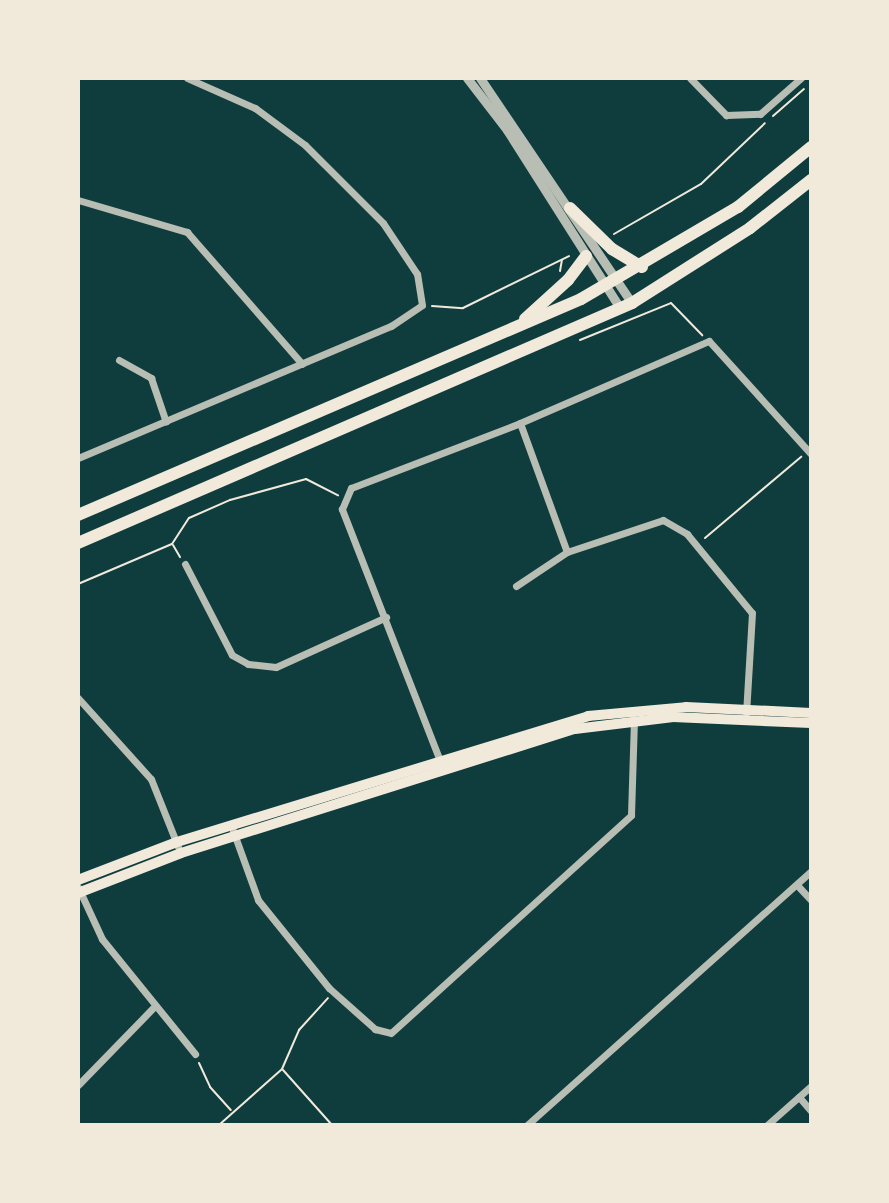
<!DOCTYPE html>
<html>
<head>
<meta charset="utf-8">
<style>
  body { margin:0 }
  #map { position:relative; width:889px; height:1203px; overflow:hidden; background:#0f3d3e; font-family:"Exo 2",sans-serif }
  div>[style] { position:absolute }
  .path>* { height:2px; margin:-1px; padding:0 1px; transform-origin:1px; border-radius:1px; background:#f1e9da }
  .minor>* { height:7px; margin:-3.5px; padding:0 3.5px; transform-origin:3.5px; border-radius:3.5px; background:#b8beb3 }
  .tertiary>* { height:9px; margin:-4.5px; padding:0 4.5px; transform-origin:4.5px; border-radius:4.5px; background:#b8beb3 }
  .secondary>* { height:10px; margin:-5px; padding:0 5px; transform-origin:5px; border-radius:5px; background:#f1e9da }
  .primary>* { height:12px; margin:-6px; padding:0 6px; transform-origin:6px; border-radius:6px; background:#f1e9da }
  span { translate:-50% -50%; white-space:nowrap; text-align:center; line-height:1.15; -webkit-text-stroke:6px #f1e9da; paint-order:stroke }
  .frame { position:absolute; inset:0; border:80px solid #f1e9da; pointer-events:none }
</style>
</head>
<body>
<div id="map">
  <div class="path">
    <i style="left:773px;top:116px;width:41px;rotate:-41.1deg"></i>
    <i style="left:614px;top:234px;width:100px;rotate:-29.9deg"></i>
    <i style="left:701px;top:184px;width:88px;rotate:-43.6deg"></i>
    <i style="left:560px;top:271px;width:11px;rotate:-80deg"></i>
    <i style="left:432px;top:306px;width:31px;rotate:4deg"></i>
    <i style="left:463px;top:308px;width:118px;rotate:-26.1deg"></i>
    <i style="left:580px;top:340px;width:98px;rotate:-22.1deg"></i>
    <i style="left:671px;top:303px;width:45px;rotate:45.9deg"></i>
    <i style="left:705px;top:538px;width:126px;rotate:-40.2deg"></i>
    <i style="left:173px;top:545px;width:14px;rotate:60deg"></i>
    <i style="left:78px;top:584px;width:102px;rotate:-23.1deg"></i>
    <i style="left:172px;top:544px;width:31px;rotate:-57deg"></i>
    <i style="left:189px;top:518px;width:45px;rotate:-23.7deg"></i>
    <i style="left:230px;top:500px;width:79px;rotate:-15.4deg"></i>
    <i style="left:306px;top:479px;width:36px;rotate:27deg"></i>
    <i style="left:199px;top:1063px;width:26px;rotate:65deg"></i>
    <i style="left:210px;top:1087px;width:31px;rotate:48deg"></i>
    <i style="left:283px;top:1070px;width:74px;rotate:48.3deg"></i>
    <i style="left:219px;top:1125px;width:84px;rotate:-41.6deg"></i>
    <i style="left:282px;top:1069px;width:43px;rotate:-66.4deg"></i>
    <i style="left:299px;top:1030px;width:43px;rotate:-47.8deg"></i>
  </div>
  <div class="minor">
    <i style="left:690px;top:78px;width:52px;rotate:45.8deg"></i>
    <i style="left:726px;top:115px;width:34px;rotate:-2deg"></i>
    <i style="left:760px;top:114px;width:55px;rotate:-41.3deg"></i>
    <i style="left:78px;top:200px;width:114px;rotate:16.4deg"></i>
    <i style="left:187px;top:232px;width:175px;rotate:48.9deg"></i>
    <i style="left:119px;top:360px;width:37px;rotate:29deg"></i>
    <i style="left:151px;top:378px;width:46px;rotate:71.2deg"></i>
    <i style="left:520px;top:423px;width:137px;rotate:70deg"></i>
    <i style="left:78px;top:458px;width:340px;rotate:-22.9deg"></i>
    <i style="left:391px;top:326px;width:37px;rotate:-34deg"></i>
    <i style="left:422px;top:305px;width:31px;rotate:-99deg"></i>
    <i style="left:417px;top:274px;width:61px;rotate:-123.7deg"></i>
    <i style="left:383px;top:223px;width:110px;rotate:-135deg"></i>
    <i style="left:305px;top:145px;width:62px;rotate:-143.5deg"></i>
    <i style="left:255px;top:108px;width:74px;rotate:-156.2deg"></i>
    <i style="left:185px;top:564px;width:102px;rotate:62.7deg"></i>
    <i style="left:232px;top:655px;width:18px;rotate:29deg"></i>
    <i style="left:248px;top:664px;width:28px;rotate:6deg"></i>
    <i style="left:276px;top:667px;width:121px;rotate:-24.4deg"></i>
    <i style="left:516px;top:586px;width:61px;rotate:-33.7deg"></i>
    <i style="left:567px;top:552px;width:101px;rotate:-18.4deg"></i>
    <i style="left:663px;top:520px;width:28px;rotate:30deg"></i>
    <i style="left:687px;top:534px;width:102px;rotate:50.6deg"></i>
    <i style="left:752px;top:613px;width:100px;rotate:93.4deg"></i>
    <i style="left:78px;top:698px;width:109px;rotate:48deg"></i>
    <i style="left:151px;top:779px;width:73px;rotate:68.3deg"></i>
    <i style="left:442px;top:766px;width:276px;rotate:-111.3deg"></i>
    <i style="left:342px;top:509px;width:23px;rotate:-67deg"></i>
    <i style="left:351px;top:488px;width:181px;rotate:-21deg"></i>
    <i style="left:520px;top:423px;width:206px;rotate:-23.5deg"></i>
    <i style="left:709px;top:341px;width:152px;rotate:47.9deg"></i>
    <i style="left:232px;top:828px;width:77px;rotate:70.1deg"></i>
    <i style="left:258px;top:900px;width:113px;rotate:51.1deg"></i>
    <i style="left:329px;top:988px;width:62px;rotate:41.7deg"></i>
    <i style="left:375px;top:1029px;width:16px;rotate:14deg"></i>
    <i style="left:391px;top:1033px;width:324px;rotate:-42.2deg"></i>
    <i style="left:631px;top:815px;width:96px;rotate:-88.2deg"></i>
    <i style="left:797px;top:885px;width:21px;rotate:47deg"></i>
    <i style="left:78px;top:887px;width:57px;rotate:65.2deg"></i>
    <i style="left:102px;top:939px;width:148px;rotate:51deg"></i>
    <i style="left:78px;top:1085px;width:107px;rotate:-45.8deg"></i>
    <i style="left:799px;top:1097px;width:18px;rotate:49deg"></i>
    <i style="left:527px;top:1125px;width:381px;rotate:-41.8deg"></i>
    <i style="left:767px;top:1125px;width:59px;rotate:-41.6deg"></i>
  </div>
  <div class="tertiary">
    <i style="left:467px;top:78px;width:66px;rotate:52.4deg"></i>
    <i style="left:507px;top:130px;width:211px;rotate:57.6deg"></i>
    <i style="left:480px;top:78px;width:272px;rotate:56deg"></i>
  </div>
  <div class="secondary">
    <i style="left:78px;top:880px;width:106px;rotate:-21deg"></i>
    <i style="left:177px;top:842px;width:430px;rotate:-17deg"></i>
    <i style="left:588px;top:716px;width:98px;rotate:-5.2deg"></i>
    <i style="left:686px;top:707px;width:125px;rotate:2.7deg"></i>
    <i style="left:78px;top:893px;width:110px;rotate:-21.2deg"></i>
    <i style="left:181px;top:853px;width:413px;rotate:-17.5deg"></i>
    <i style="left:575px;top:729px;width:99px;rotate:-7deg"></i>
    <i style="left:673px;top:717px;width:138px;rotate:2.5deg"></i>
  </div>
  <div class="primary">
    <i style="left:570px;top:208px;width:59px;rotate:44.3deg"></i>
    <i style="left:612px;top:249px;width:35px;rotate:31deg"></i>
    <i style="left:525px;top:319px;width:58px;rotate:-42.2deg"></i>
    <i style="left:568px;top:280px;width:30px;rotate:-53deg"></i>
    <i style="left:78px;top:515px;width:547px;rotate:-23.24deg"></i>
    <i style="left:581px;top:299px;width:182px;rotate:-30.4deg"></i>
    <i style="left:738px;top:207px;width:94px;rotate:-39.4deg"></i>
    <i style="left:78px;top:543px;width:604px;rotate:-23.42deg"></i>
    <i style="left:632px;top:303px;width:140px;rotate:-32.4deg"></i>
    <i style="left:750px;top:228px;width:78px;rotate:-38.2deg"></i>
  </div>
  <div class="frame"></div>
</div>
</body>
</html>
